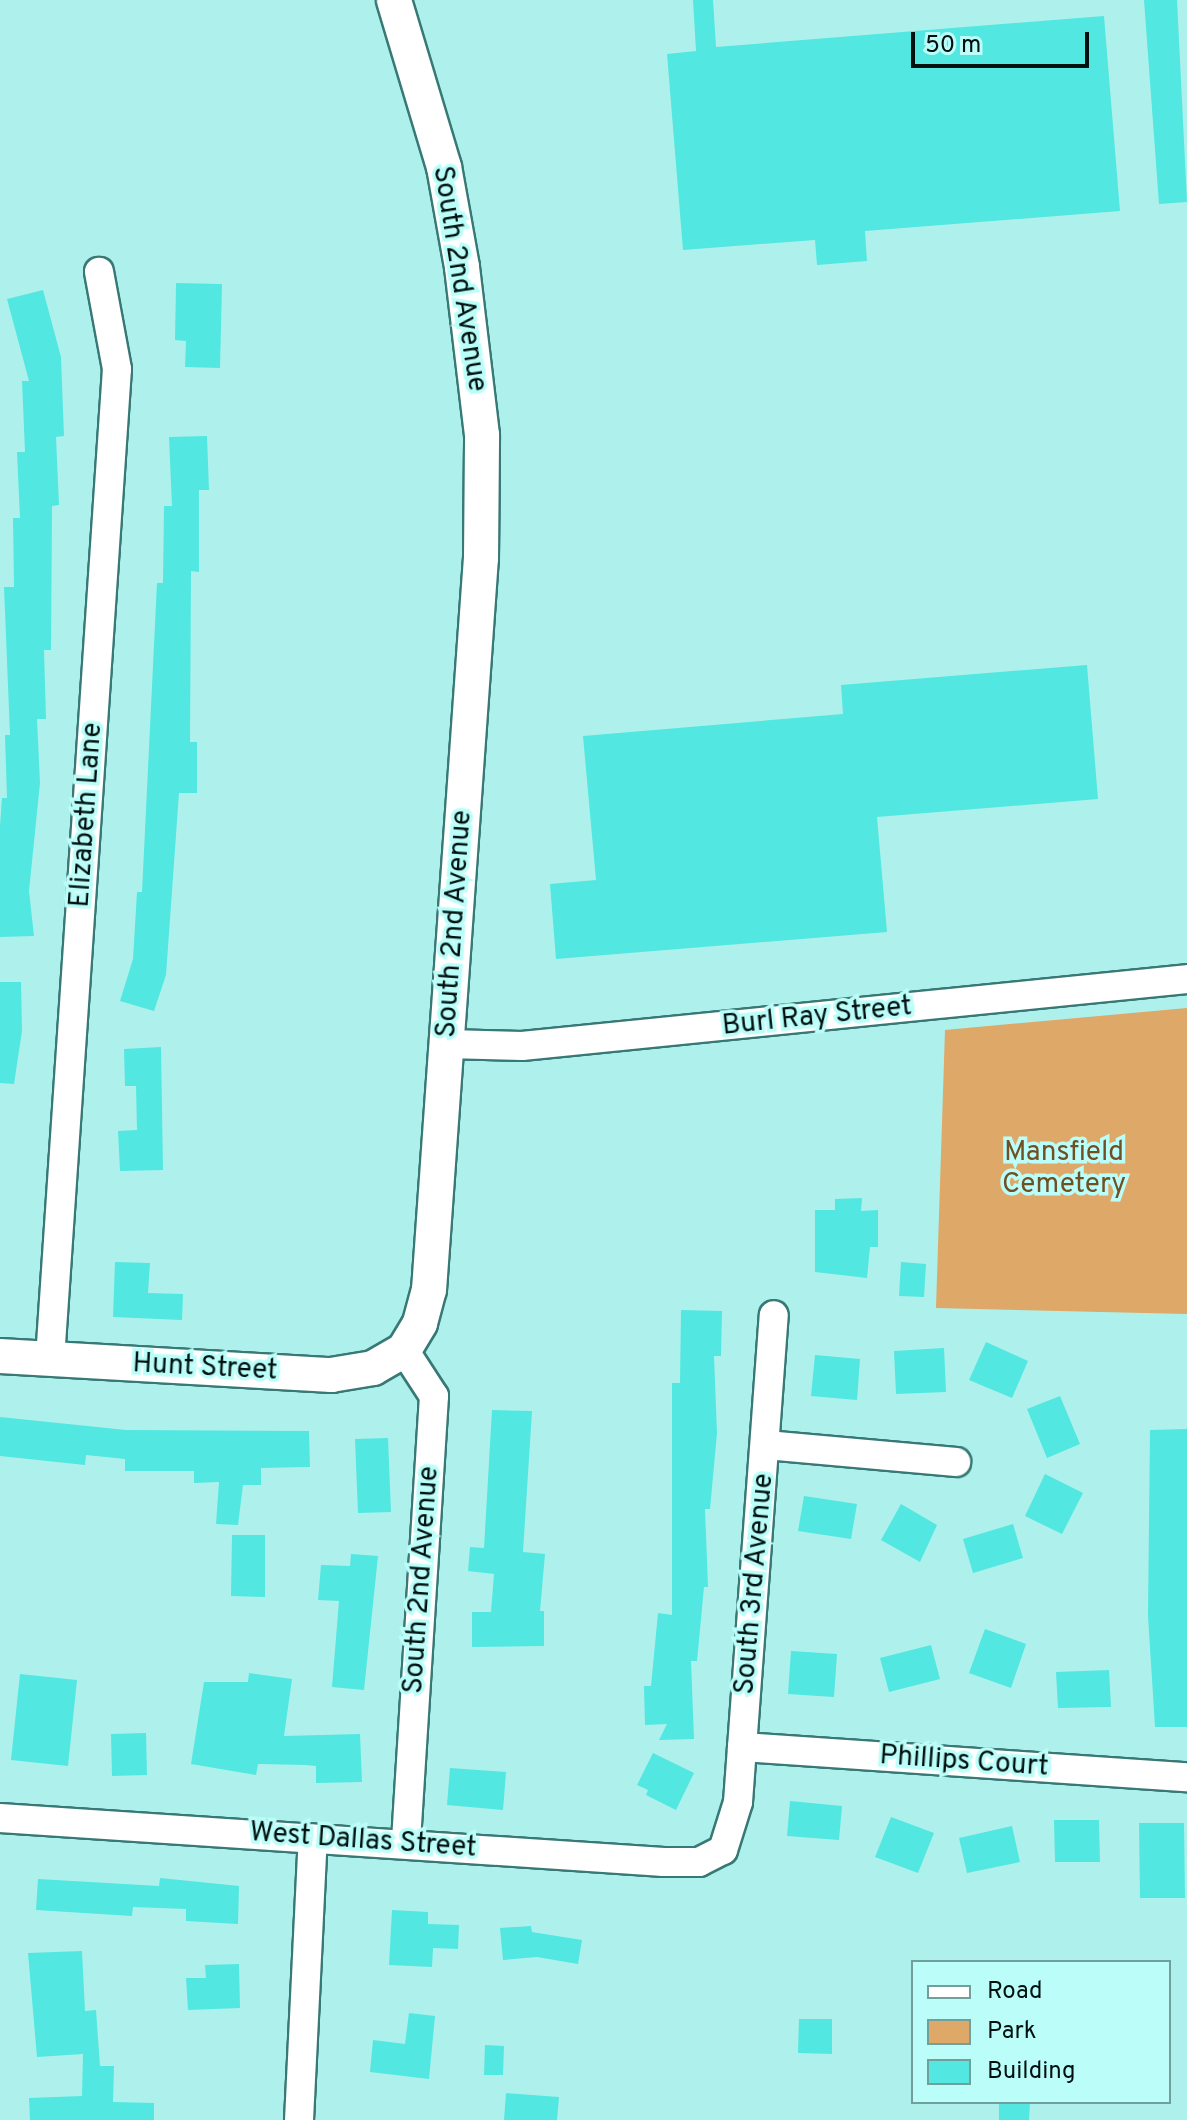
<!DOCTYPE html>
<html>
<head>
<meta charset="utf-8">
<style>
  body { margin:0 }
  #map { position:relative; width:1187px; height:2120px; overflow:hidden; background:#aef1ec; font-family:Overpass,sans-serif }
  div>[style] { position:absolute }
  .green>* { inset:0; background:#dda868 }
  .building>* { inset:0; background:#52e7e0 }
  .roads { filter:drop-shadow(2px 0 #387976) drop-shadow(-2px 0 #387976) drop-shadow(0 2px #387976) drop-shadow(0 -2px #387976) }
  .minor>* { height:28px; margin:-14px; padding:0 14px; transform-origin:14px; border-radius:14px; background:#fff }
  .tertiary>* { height:34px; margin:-17px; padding:0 17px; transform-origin:17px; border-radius:17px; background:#fff }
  span { translate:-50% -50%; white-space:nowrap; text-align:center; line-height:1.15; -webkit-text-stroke:7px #bbfef9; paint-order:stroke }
  .street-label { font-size:28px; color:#001110 }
  .park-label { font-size:28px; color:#704f23 }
  .legend { position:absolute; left:911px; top:1960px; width:260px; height:144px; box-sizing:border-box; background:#bbfef9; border:2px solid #709f9c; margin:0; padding:10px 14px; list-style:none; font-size:24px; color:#001110 }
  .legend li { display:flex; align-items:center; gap:16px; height:40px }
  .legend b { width:40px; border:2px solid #709f9c }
  .scale { position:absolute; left:911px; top:32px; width:178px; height:36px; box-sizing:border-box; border:4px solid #001110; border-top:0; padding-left:10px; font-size:24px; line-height:28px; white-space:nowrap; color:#001110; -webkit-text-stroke:6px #bbfef9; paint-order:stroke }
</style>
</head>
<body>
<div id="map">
  <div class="green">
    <i style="clip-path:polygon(1187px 1008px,1187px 1314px,936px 1308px,945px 1030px)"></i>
  </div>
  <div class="building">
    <i style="clip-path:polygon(693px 0,713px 0,716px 47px,1104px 16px,1120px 211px,865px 231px,867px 261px,817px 265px,815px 240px,683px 250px,667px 54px,696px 51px)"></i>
    <i style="clip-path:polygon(1144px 0,1177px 0,1187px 202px,1159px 204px)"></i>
    <i style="clip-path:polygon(176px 283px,222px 284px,220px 368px,185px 367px,186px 341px,175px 340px)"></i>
    <i style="clip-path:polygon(43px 290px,61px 357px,64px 436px,56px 437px,59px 505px,52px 506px,51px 650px,44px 650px,46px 719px,37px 719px,40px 783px,29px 891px,34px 936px,0 937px,0 826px,2px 798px,7px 798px,5px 735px,10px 735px,4px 587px,14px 587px,13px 518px,20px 518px,17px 452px,25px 452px,22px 381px,29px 381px,7px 299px)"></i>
    <i style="clip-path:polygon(207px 436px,209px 490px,199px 490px,199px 572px,191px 571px,190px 742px,197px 742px,197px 793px,179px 793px,166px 975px,154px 1011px,120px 1001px,133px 959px,137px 892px,142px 892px,157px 583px,163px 583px,164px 506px,172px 506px,169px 437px)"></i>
    <i style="clip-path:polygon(1087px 665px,1098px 799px,877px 817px,887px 932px,556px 959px,550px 884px,596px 880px,583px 736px,843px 714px,841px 685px)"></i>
    <i style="clip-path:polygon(0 982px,21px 982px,22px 1031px,14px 1084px,0 1083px)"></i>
    <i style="clip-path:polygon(161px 1047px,163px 1170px,120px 1171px,118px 1131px,137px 1130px,136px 1086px,125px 1086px,124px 1049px)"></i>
    <i style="clip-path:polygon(862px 1198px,861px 1211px,878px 1210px,878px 1247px,870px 1247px,867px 1278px,815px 1272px,815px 1210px,835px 1210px,835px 1199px)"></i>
    <i style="clip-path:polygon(115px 1262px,150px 1263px,148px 1293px,183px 1294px,182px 1320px,113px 1317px)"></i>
    <i style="clip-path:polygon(901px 1262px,926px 1264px,924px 1297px,899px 1296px)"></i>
    <i style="clip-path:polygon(681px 1310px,722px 1311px,721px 1356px,714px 1356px,717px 1433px,710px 1509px,705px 1509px,708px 1587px,704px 1587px,697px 1661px,691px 1661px,694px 1739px,659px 1740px,667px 1724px,645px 1725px,644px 1686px,651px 1686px,658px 1613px,672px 1615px,672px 1383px,680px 1383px)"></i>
    <i style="clip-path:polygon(986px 1342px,1028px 1361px,1012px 1398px,969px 1380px)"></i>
    <i style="clip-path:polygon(944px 1348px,946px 1392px,896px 1394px,894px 1351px)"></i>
    <i style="clip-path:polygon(815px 1355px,860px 1359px,857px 1400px,811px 1396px)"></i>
    <i style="clip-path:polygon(1060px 1396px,1080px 1444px,1047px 1458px,1027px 1409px)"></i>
    <i style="clip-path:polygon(492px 1410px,532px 1411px,523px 1552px,545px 1554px,540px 1611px,544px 1611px,544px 1646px,472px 1647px,472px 1612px,491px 1612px,494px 1574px,468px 1571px,470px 1547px,484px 1548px)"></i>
    <i style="clip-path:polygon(0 1417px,126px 1430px,309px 1431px,310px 1467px,261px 1468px,261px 1485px,243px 1485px,238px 1525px,216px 1524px,219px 1482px,194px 1483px,194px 1471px,125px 1471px,125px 1459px,86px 1455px,85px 1465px,0 1456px)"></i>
    <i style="clip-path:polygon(1187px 1429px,1187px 1727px,1155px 1727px,1148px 1616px,1150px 1430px)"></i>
    <i style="clip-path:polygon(388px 1438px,391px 1512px,358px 1513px,355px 1439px)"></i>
    <i style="clip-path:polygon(1045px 1474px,1083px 1493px,1062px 1534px,1025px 1516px)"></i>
    <i style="clip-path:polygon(804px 1496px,857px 1504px,851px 1539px,798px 1531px)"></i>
    <i style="clip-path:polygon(901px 1504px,937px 1525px,920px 1562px,881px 1540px)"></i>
    <i style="clip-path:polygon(1013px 1524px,1023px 1558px,973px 1573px,963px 1539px)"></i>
    <i style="clip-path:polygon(232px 1535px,265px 1535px,265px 1597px,231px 1596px)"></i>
    <i style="clip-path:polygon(351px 1554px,378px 1556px,364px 1690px,332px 1687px,339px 1601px,318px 1600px,321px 1565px,350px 1566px)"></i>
    <i style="clip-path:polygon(985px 1629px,1026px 1644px,1011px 1688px,969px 1673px)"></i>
    <i style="clip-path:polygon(931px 1645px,940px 1679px,889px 1692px,880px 1658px)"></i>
    <i style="clip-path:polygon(791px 1651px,837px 1654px,834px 1697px,788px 1694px)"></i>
    <i style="clip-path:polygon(1109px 1670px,1111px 1707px,1058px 1708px,1056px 1672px)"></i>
    <i style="clip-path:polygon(249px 1673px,292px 1679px,284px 1736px,360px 1734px,362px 1782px,316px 1783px,316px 1766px,306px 1765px,258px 1764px,256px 1775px,191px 1764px,204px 1682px,248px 1682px)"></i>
    <i style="clip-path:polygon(20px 1674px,77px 1680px,68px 1766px,11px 1760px)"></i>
    <i style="clip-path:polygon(146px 1733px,147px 1775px,112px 1776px,111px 1734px)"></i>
    <i style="clip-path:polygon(653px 1753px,694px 1773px,676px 1810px,646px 1795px,648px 1790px,637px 1785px)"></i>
    <i style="clip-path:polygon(450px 1768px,506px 1772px,503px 1810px,447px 1805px)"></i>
    <i style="clip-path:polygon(790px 1801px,842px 1806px,839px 1840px,787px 1836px)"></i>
    <i style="clip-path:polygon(891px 1817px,934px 1833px,918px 1873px,875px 1857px)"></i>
    <i style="clip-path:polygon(1054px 1820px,1099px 1820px,1100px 1862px,1055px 1862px)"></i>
    <i style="clip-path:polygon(1139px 1823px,1184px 1823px,1185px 1898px,1140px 1898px)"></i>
    <i style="clip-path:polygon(1012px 1826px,1020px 1862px,967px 1873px,959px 1838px)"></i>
    <i style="clip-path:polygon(160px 1878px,239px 1886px,238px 1924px,186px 1921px,186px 1909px,133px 1907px,132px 1916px,36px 1910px,38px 1879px,159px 1886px)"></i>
    <i style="clip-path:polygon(392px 1910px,428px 1912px,428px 1924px,459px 1925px,458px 1949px,433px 1948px,432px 1967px,389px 1965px)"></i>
    <i style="clip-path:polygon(531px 1926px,532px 1932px,582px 1940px,578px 1964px,537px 1957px,503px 1960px,500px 1928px)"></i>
    <i style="clip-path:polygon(82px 1951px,85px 2011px,96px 2010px,100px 2066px,114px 2066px,113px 2102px,154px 2103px,154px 2120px,30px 2120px,29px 2098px,82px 2096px,83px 2054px,37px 2057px,28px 1953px)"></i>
    <i style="clip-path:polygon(239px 1964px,240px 2008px,188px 2010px,186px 1978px,206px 1978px,205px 1965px)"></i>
    <i style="clip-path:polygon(409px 2013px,435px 2016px,429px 2079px,370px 2072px,373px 2040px,405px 2044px)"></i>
    <i style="clip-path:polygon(799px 2019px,832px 2019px,832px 2054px,798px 2053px)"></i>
    <i style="clip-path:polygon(485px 2045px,504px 2046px,503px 2075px,484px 2075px)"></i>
    <i style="clip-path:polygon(506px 2093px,559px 2097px,557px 2120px,504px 2120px)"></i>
    <i style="clip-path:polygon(999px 2102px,1030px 2102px,1029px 2120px,999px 2120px)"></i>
  </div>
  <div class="roads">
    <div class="minor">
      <i style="left:447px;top:1044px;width:75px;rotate:1.5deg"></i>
      <i style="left:522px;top:1046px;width:668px;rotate:-5.75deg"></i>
      <i style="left:404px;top:1350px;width:55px;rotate:56.9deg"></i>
      <i style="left:434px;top:1396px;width:448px;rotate:93.6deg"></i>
      <i style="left:50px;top:1359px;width:992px;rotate:-86.13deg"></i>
      <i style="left:117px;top:369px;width:99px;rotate:-100.5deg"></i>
      <i style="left:766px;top:1445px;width:191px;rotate:5.1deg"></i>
      <i style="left:742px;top:1747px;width:446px;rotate:3.9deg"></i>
      <i style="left:0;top:1818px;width:665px;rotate:3.79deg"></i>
      <i style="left:664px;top:1862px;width:35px"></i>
      <i style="left:699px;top:1862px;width:27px;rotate:-27deg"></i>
      <i style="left:723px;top:1850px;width:50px;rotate:-72.6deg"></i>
      <i style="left:738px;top:1802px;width:488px;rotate:-85.8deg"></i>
      <i style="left:299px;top:2120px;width:282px;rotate:-87.2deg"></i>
    </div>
    <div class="tertiary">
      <i style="left:0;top:1356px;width:332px;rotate:3.3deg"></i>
      <i style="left:331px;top:1375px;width:43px;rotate:-9.5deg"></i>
      <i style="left:373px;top:1368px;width:36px;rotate:-30deg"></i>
      <i style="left:404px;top:1350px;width:31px;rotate:-59deg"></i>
      <i style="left:420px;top:1323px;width:34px;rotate:-75deg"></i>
      <i style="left:429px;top:1290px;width:734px;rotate:-85.94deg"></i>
      <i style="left:481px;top:558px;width:123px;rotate:-89.5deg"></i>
      <i style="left:482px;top:435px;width:169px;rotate:-96.8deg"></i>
      <i style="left:462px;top:267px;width:102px;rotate:-100.2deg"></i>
      <i style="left:444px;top:167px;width:174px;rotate:-106.7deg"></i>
    </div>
  </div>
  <div class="street-label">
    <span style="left:459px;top:279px;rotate:81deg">South 2nd Avenue</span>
    <span style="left:87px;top:815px;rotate:-86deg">Elizabeth Lane</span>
    <span style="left:455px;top:924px;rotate:-86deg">South 2nd Avenue</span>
    <span style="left:817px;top:1017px;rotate:-6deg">Burl Ray Street</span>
    <span style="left:205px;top:1368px;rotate:3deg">Hunt Street</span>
    <span style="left:422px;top:1580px;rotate:-86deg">South 2nd Avenue</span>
    <span style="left:755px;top:1584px;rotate:-85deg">South 3rd Avenue</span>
    <span style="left:964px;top:1762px;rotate:4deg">Phillips Court</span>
    <span style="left:363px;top:1841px;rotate:4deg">West Dallas Street</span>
  </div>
  <div class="park-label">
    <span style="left:1064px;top:1169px">Mansfield<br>Cemetery</span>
  </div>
  <ul class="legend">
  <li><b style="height:10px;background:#fff"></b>Road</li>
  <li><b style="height:22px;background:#dda868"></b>Park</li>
  <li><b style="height:22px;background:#52e7e0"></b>Building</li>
  </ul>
  <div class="scale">50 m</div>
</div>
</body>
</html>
